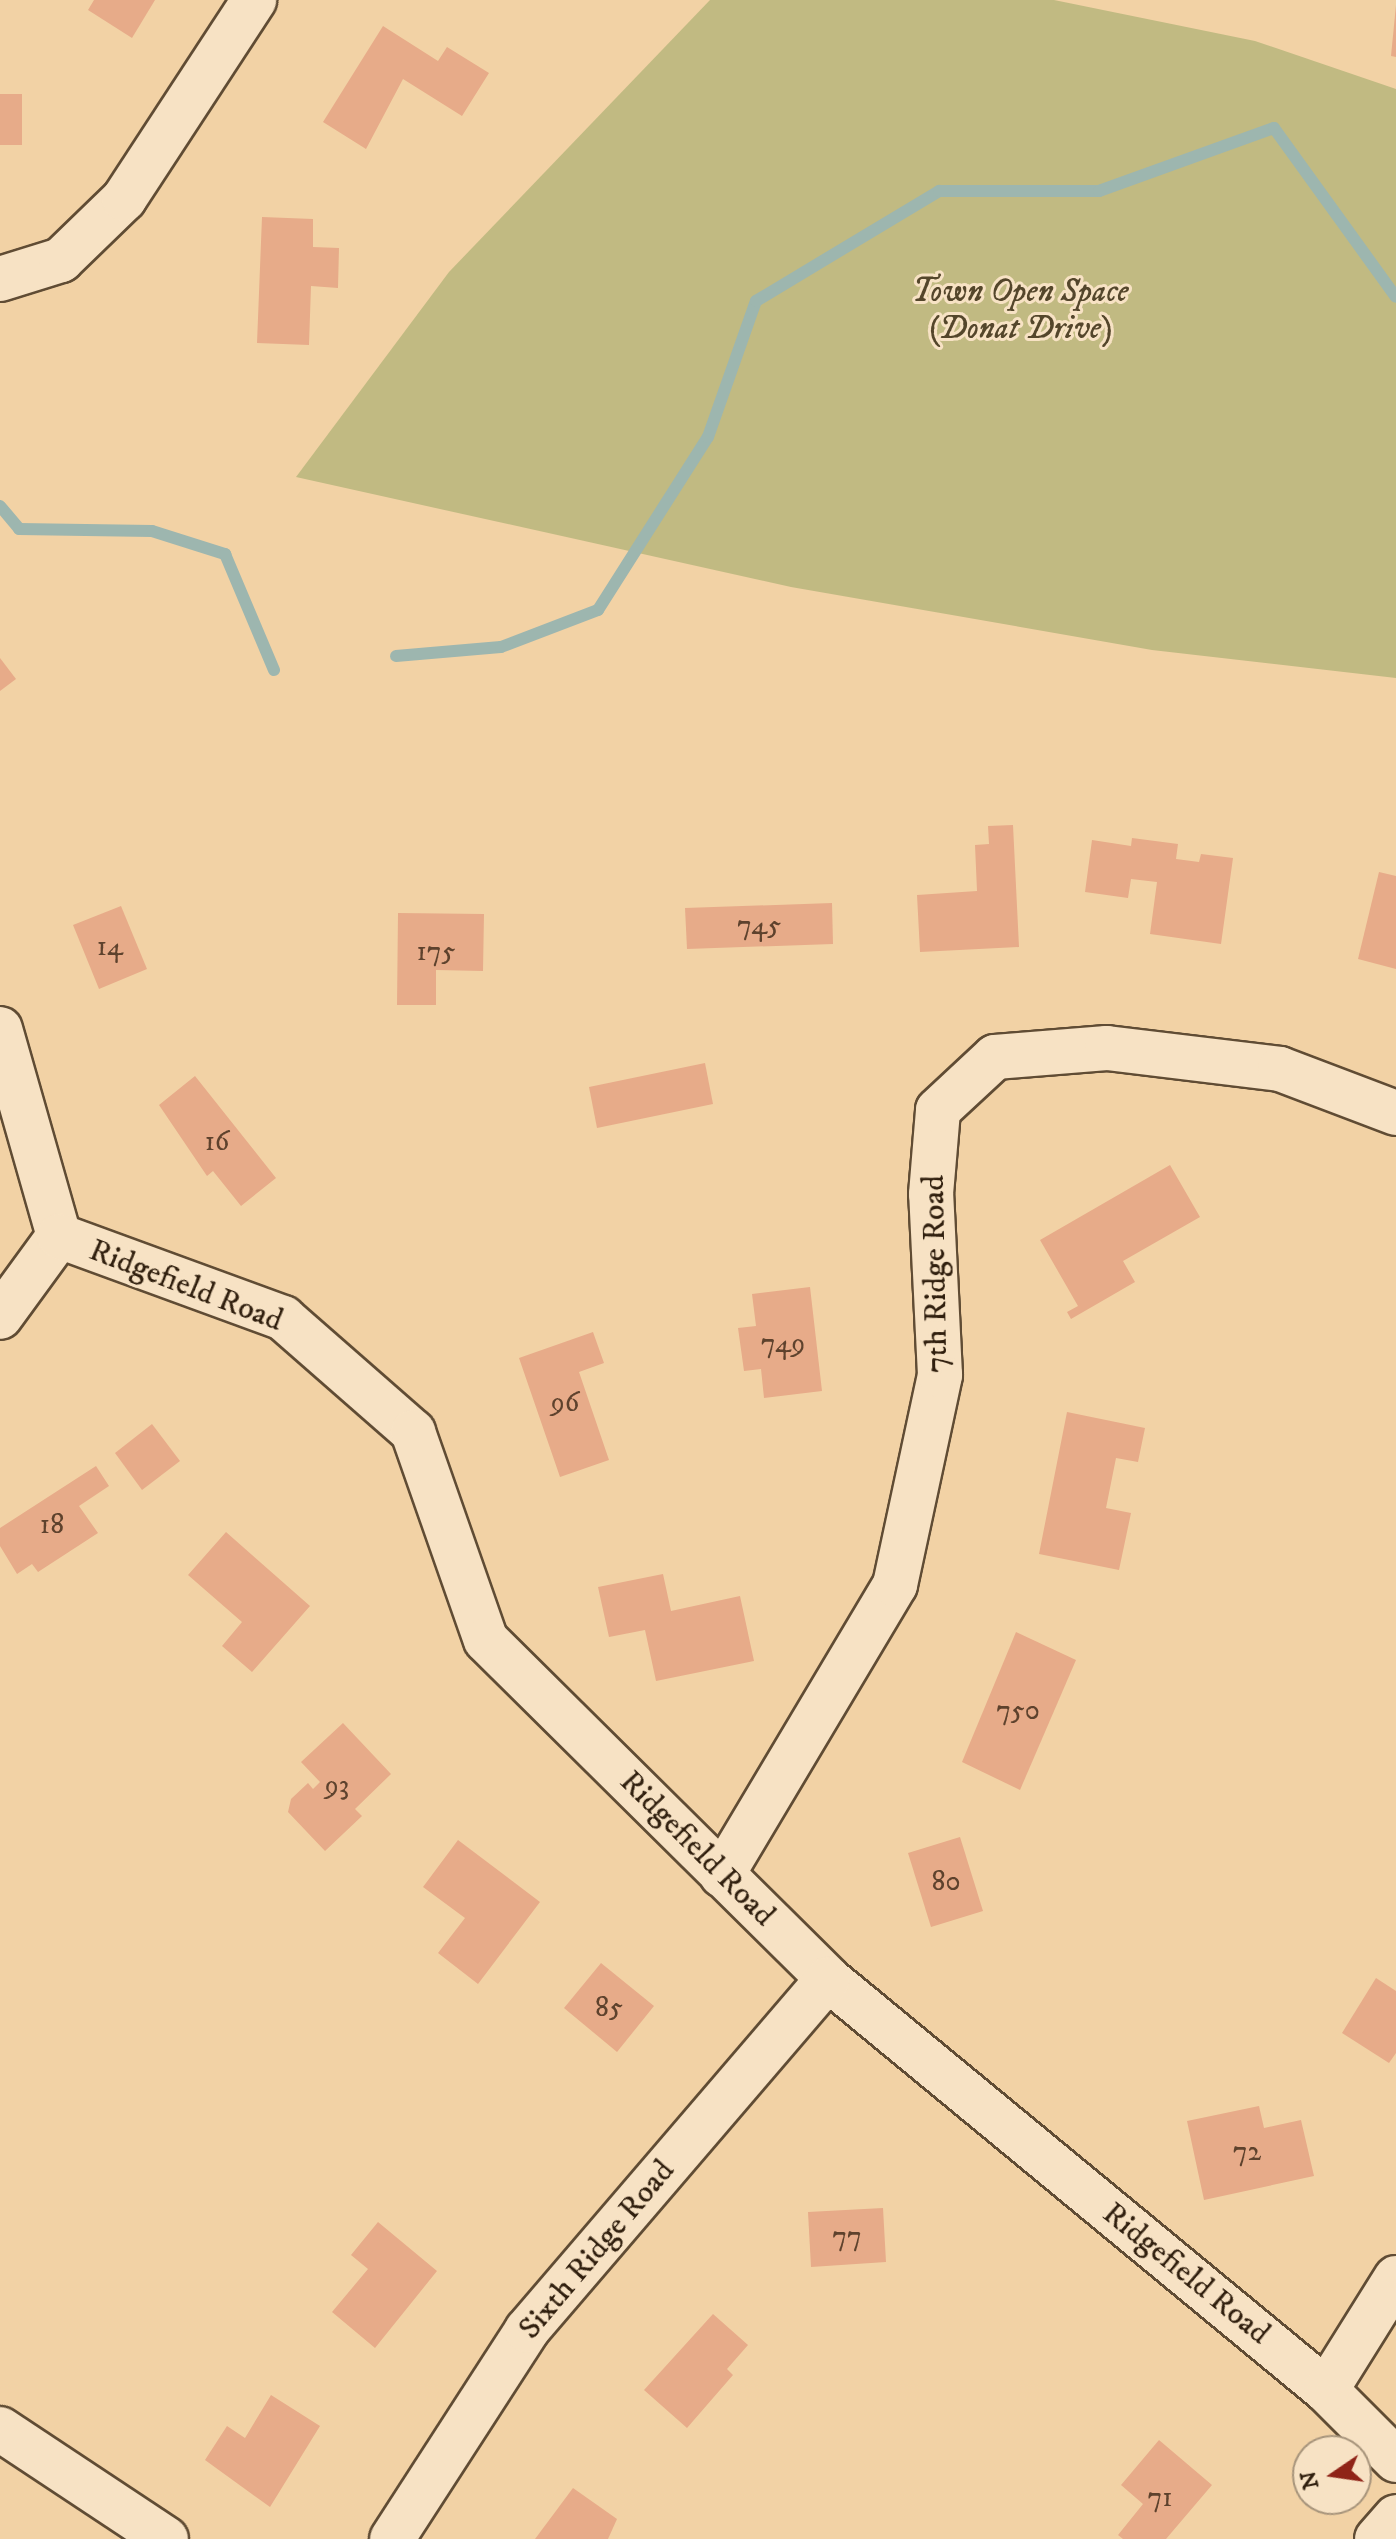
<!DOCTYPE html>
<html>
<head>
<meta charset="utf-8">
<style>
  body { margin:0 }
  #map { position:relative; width:1396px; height:2539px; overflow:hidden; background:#f2d2a5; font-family:"IM FELL DW Pica",serif }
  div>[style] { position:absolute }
  .green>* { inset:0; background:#c1ba82 }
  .stream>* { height:12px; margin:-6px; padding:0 6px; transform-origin:6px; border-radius:6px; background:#9db6af }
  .building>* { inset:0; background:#e7ab89 }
  .roads { filter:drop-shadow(2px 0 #604c34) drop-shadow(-2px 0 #604c34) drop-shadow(0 2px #604c34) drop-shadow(0 -2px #604c34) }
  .minor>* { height:44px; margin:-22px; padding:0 22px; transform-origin:22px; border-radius:22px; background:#f7e2c4 }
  span { translate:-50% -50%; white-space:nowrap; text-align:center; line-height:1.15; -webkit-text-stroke:6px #f7e2c4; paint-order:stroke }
  .number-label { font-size:28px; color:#5e422d }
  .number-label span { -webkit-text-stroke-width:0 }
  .park-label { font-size:32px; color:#54462b; font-style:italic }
  .street-label { font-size:32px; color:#301f0e }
  .north { position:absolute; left:1292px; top:2435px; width:80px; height:80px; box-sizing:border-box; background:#f7e2c4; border:2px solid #a7947b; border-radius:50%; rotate:257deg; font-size:22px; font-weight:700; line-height:32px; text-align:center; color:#301f0e }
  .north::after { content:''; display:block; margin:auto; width:28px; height:36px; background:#8f2418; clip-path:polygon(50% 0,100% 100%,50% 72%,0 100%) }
</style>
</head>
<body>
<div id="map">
  <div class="green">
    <i style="clip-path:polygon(710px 0,1054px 0,1255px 41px,1396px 89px,1396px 678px,1152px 650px,791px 587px,296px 477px,449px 272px)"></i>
  </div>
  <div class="stream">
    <i style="left:0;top:506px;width:30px;rotate:50deg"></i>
    <i style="left:19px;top:529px;width:133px;rotate:0.9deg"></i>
    <i style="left:152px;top:531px;width:77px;rotate:17.5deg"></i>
    <i style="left:225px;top:554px;width:126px;rotate:67.1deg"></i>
    <i style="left:396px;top:656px;width:105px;rotate:-4.9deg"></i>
    <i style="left:501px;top:647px;width:104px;rotate:-20.9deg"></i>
    <i style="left:598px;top:610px;width:205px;rotate:-57.6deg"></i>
    <i style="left:708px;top:437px;width:144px;rotate:-70.6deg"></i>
    <i style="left:756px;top:301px;width:214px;rotate:-31deg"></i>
    <i style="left:939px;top:191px;width:160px"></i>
    <i style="left:1099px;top:191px;width:186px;rotate:-19.8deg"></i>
    <i style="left:1274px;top:128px;width:208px;rotate:54.2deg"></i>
  </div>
  <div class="building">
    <i style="clip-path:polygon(94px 0,155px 0,132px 38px,88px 10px)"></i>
    <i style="clip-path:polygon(1396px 5px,1396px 57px,1391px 56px)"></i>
    <i style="clip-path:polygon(383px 26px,438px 61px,447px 47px,489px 73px,462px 116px,403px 79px,366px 149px,323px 122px)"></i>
    <i style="clip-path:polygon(0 94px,22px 94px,22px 145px,0 145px)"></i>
    <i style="clip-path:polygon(262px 217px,313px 219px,313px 247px,339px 248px,338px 288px,311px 286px,309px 345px,257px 343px)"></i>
    <i style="clip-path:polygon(0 658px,16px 679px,0 691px)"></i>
    <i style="clip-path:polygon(1013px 825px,1019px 947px,920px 952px,917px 895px,977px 891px,975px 845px,989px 844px,988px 826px)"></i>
    <i style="clip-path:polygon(1132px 838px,1178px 844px,1176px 859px,1199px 862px,1201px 854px,1233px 858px,1221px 944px,1150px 934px,1157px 882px,1131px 879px,1128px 898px,1085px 892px,1092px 840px,1131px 846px)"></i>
    <i style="clip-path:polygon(1379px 872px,1396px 876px,1396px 969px,1358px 959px)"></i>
    <i style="clip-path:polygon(832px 903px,833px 944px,687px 949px,685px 908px)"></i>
    <i style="clip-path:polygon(121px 906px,147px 969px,99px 989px,73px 925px)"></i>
    <i style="clip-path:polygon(398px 913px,484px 914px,483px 971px,436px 970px,436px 1005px,397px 1005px)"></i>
    <i style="clip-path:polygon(705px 1063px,713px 1104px,597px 1128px,589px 1087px)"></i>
    <i style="clip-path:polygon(195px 1076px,276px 1178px,241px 1206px,213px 1171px,207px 1176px,159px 1105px)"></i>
    <i style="clip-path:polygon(1170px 1165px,1200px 1217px,1123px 1261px,1135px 1282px,1071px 1319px,1067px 1312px,1078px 1306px,1040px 1240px)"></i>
    <i style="clip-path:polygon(810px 1287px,822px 1391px,764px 1398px,761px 1369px,744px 1371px,738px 1328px,756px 1326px,752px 1294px)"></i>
    <i style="clip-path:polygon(593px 1332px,604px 1363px,579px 1372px,609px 1460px,560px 1477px,519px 1358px)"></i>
    <i style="clip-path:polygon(1067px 1412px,1145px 1428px,1138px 1462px,1116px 1458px,1106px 1508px,1131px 1513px,1119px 1570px,1039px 1554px)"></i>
    <i style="clip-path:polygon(152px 1424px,180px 1461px,142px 1490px,115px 1453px)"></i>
    <i style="clip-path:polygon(96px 1466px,109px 1486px,79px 1506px,98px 1533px,38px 1572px,32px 1564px,17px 1574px,0 1546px,0 1528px)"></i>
    <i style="clip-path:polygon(226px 1532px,310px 1606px,252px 1672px,222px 1646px,242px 1622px,188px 1575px)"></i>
    <i style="clip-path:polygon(663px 1574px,671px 1611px,740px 1596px,754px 1661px,656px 1681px,645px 1630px,609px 1637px,598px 1587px)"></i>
    <i style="clip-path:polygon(1016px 1632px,1076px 1660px,1020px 1790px,962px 1762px)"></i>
    <i style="clip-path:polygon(343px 1723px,391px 1774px,355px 1809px,362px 1816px,325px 1851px,288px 1812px,291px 1799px,308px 1783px,313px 1789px,320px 1782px,301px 1762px)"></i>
    <i style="clip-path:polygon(960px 1837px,983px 1911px,931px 1927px,908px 1853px)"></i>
    <i style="clip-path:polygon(458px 1840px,540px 1902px,478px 1984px,438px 1953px,465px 1918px,423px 1887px)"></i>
    <i style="clip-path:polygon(601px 1963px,654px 2006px,617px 2052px,564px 2008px)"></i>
    <i style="clip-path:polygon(1376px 1978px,1396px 1991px,1396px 2053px,1389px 2063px,1342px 2033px)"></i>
    <i style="clip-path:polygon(1259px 2106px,1264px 2128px,1301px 2120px,1314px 2176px,1204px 2200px,1187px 2121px)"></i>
    <i style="clip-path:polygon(883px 2208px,886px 2262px,811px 2267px,808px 2212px)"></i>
    <i style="clip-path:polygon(378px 2222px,437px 2271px,375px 2348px,332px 2312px,368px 2269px,351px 2255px)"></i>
    <i style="clip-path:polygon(713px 2314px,748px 2345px,727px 2369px,733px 2375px,687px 2428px,644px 2390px)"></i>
    <i style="clip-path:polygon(271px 2395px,320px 2426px,270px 2507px,205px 2460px,227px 2426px,245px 2438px)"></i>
    <i style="clip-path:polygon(1159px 2440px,1212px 2485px,1166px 2539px,1123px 2539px,1118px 2535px,1143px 2504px,1121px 2485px)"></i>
    <i style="clip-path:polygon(573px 2488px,617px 2519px,608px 2539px,535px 2539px)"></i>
  </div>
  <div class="roads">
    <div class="minor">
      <i style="left:0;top:279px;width:64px;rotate:-17.3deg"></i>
      <i style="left:61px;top:260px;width:88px;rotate:-44.1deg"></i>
      <i style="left:124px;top:199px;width:238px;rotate:-56.8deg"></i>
      <i style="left:0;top:1029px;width:215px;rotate:74.1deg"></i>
      <i style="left:59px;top:1236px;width:100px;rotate:126.1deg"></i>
      <i style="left:59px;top:1236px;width:239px;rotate:20.1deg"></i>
      <i style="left:283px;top:1318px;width:173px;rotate:41.2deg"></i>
      <i style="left:413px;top:1432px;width:220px;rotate:70.7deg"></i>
      <i style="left:486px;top:1640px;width:482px;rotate:44.7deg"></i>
      <i style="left:828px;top:1979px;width:646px;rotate:39.53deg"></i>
      <i style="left:1326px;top:2390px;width:99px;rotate:45deg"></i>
      <i style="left:722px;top:1875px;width:338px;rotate:-59.2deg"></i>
      <i style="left:895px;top:1585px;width:215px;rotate:-77.9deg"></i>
      <i style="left:940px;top:1375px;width:181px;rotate:-92.8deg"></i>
      <i style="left:931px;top:1194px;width:84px;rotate:-85.2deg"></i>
      <i style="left:938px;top:1110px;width:78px;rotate:-42.9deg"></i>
      <i style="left:995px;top:1057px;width:112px;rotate:-4.6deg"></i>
      <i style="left:1107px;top:1048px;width:174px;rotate:6.9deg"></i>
      <i style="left:1280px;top:1069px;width:124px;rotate:20.8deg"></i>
      <i style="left:1326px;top:2390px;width:132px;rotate:-58deg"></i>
      <i style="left:0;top:2429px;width:199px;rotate:33.5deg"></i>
      <i style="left:392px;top:2539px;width:249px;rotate:-57.1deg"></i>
      <i style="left:527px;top:2330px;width:462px;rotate:-49.4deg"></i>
      <i style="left:1377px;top:2539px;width:29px;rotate:-49deg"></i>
    </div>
  </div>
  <div class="number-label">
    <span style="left:759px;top:926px">745</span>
    <span style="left:110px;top:947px">14</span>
    <span style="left:436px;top:952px">175</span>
    <span style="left:217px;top:1142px">16</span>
    <span style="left:783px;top:1344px">749</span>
    <span style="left:565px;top:1403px">96</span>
    <span style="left:52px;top:1525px">18</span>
    <span style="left:1018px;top:1711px">750</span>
    <span style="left:337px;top:1786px">93</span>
    <span style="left:946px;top:1882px">80</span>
    <span style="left:609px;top:2008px">85</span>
    <span style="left:1247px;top:2152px">72</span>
    <span style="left:847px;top:2237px">77</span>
    <span style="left:1160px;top:2498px">71</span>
  </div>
  <div class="park-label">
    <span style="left:1020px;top:311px">Town Open Space<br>(Donat Drive)</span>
  </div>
  <div class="street-label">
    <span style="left:936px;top:1274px;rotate:-91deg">7th Ridge Road</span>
    <span style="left:186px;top:1286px;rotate:21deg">Ridgefield Road</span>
    <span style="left:697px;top:1849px;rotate:45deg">Ridgefield Road</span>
    <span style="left:597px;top:2250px;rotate:-50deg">Sixth Ridge Road</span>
    <span style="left:1186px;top:2274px;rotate:39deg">Ridgefield Road</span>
  </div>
  <div class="north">N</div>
</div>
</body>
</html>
